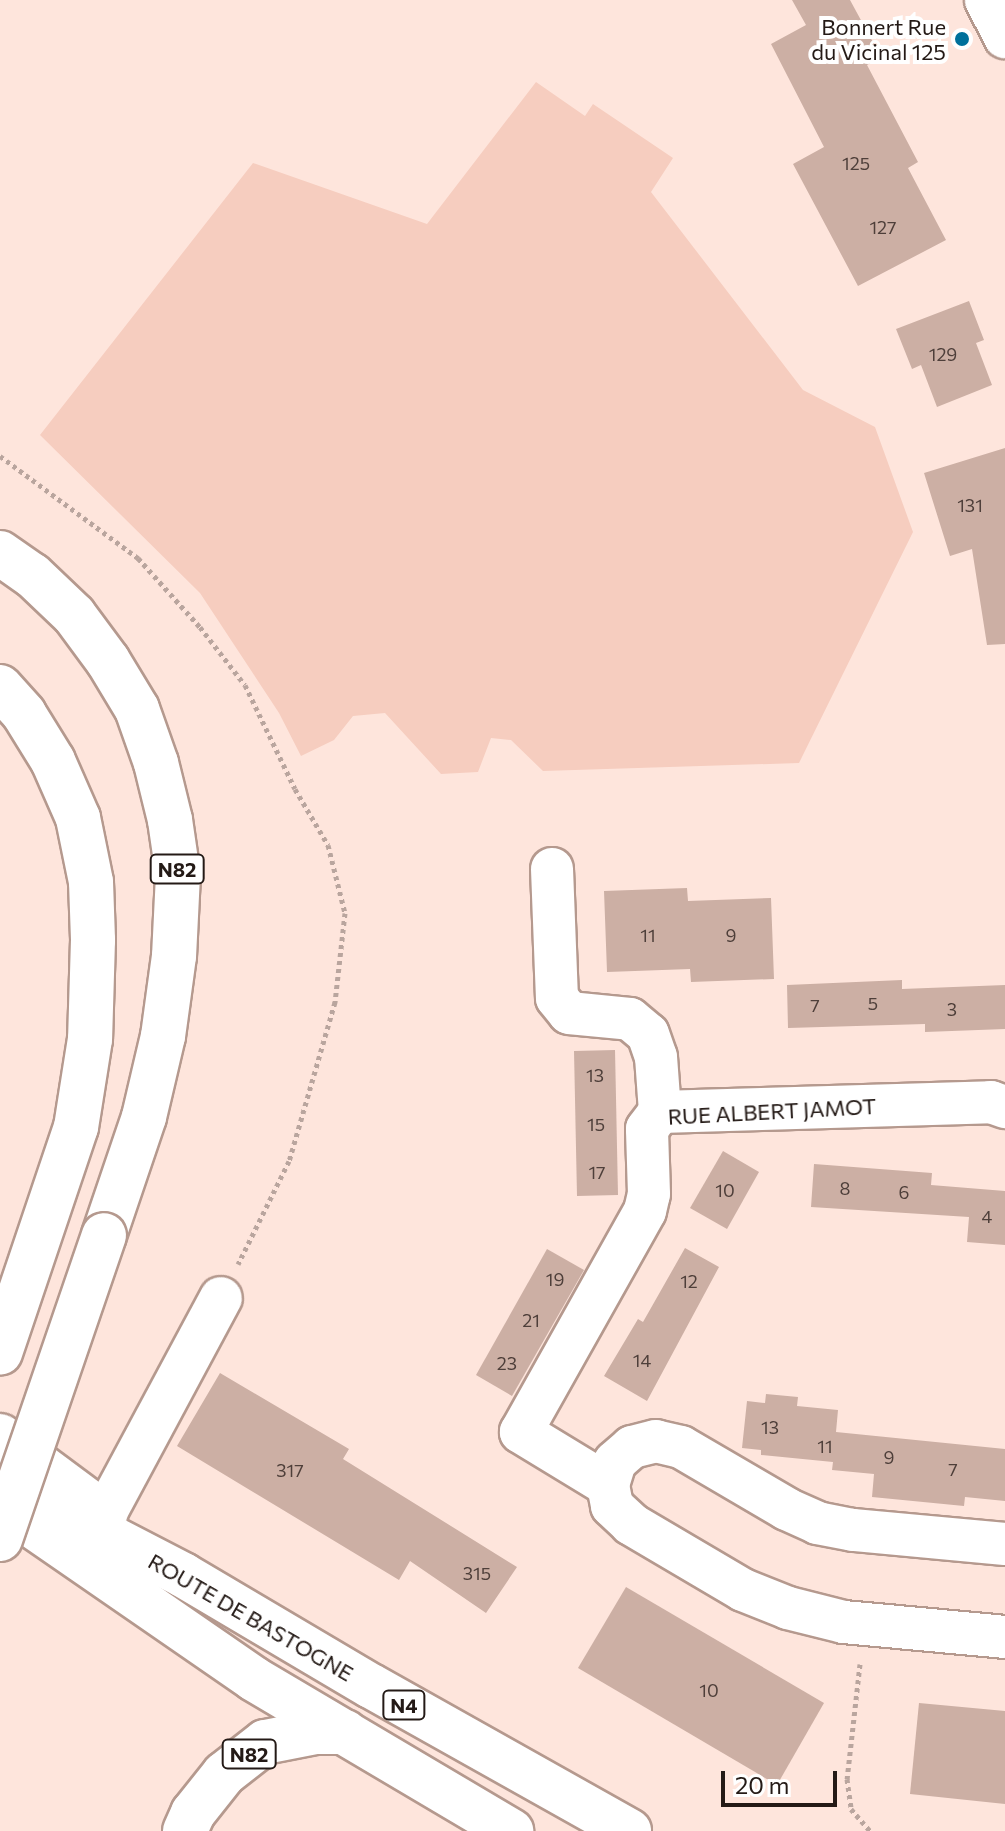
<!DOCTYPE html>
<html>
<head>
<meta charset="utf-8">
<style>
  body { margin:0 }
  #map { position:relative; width:1005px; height:1831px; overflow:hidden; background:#fee5dc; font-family:Commissioner,sans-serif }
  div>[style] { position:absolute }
  .green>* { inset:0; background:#f6cdbf }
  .building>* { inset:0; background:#ccafa4 }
  .path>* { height:5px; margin-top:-2.5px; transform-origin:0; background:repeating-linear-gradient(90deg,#b9a59e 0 4px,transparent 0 8px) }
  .roads { filter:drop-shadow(2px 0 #b5998e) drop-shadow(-2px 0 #b5998e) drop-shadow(0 2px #b5998e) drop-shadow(0 -2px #b5998e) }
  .minor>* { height:42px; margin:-21px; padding:0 21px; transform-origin:21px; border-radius:21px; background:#fff }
  .major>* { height:44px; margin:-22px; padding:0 22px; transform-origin:22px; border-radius:22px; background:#fff }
  .highway>* { height:44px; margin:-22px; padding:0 22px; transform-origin:22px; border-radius:22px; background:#fff }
  .bridges { filter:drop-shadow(2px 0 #b5998e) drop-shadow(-2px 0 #b5998e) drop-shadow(0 2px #b5998e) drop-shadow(0 -2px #b5998e) }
  .highway-bridge>* { height:44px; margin:-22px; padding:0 22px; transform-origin:22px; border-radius:22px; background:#fff }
  .dots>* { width:22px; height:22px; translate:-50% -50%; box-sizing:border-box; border:4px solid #fff; border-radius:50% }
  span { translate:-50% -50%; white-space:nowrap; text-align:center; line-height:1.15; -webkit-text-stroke:8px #fff; paint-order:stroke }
  .number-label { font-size:18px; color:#4e3f3a }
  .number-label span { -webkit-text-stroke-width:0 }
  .shield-label span { padding:2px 6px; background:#fff; border:2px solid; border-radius:6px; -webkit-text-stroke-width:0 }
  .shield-label { font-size:20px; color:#241a16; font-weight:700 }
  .poi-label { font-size:22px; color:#241a16 }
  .right { translate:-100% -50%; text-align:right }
  .street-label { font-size:22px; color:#241a16 }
  .scale { position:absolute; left:721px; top:1771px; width:116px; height:36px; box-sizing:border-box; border:4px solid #241a16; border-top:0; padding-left:10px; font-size:24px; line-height:28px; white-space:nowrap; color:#241a16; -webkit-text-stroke:6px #fff; paint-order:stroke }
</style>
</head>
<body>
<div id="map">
  <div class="green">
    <i style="clip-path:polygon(536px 82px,585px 116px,593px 104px,673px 158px,651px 192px,803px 390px,875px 427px,913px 532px,799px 763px,543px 771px,511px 740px,491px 738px,478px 772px,441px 774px,385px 713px,353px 716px,334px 740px,301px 756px,279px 713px,200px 593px,40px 435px,253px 163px,427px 224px)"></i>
  </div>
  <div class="building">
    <i style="clip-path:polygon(792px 0,850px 0,881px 57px,867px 65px,918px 162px,908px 168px,946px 240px,858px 286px,793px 164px,824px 147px,771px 44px,806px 25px)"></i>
    <i style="clip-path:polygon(969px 301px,984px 340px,976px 343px,992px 385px,937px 407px,921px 365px,912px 369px,896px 329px)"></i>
    <i style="clip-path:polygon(1005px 448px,1005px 644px,987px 645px,972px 549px,950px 556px,924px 473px)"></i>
    <i style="clip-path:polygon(687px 888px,688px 901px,771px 898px,774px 979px,691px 982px,690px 969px,607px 972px,604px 891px)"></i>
    <i style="clip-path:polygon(902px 980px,902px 989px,1005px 985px,1005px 1029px,925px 1032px,925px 1024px,788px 1028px,787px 985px)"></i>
    <i style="clip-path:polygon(615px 1050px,618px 1195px,577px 1196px,574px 1051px)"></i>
    <i style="clip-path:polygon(723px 1151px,759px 1172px,727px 1229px,690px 1208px)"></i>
    <i style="clip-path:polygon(814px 1164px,932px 1173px,931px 1185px,1005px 1191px,1005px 1245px,967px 1242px,969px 1217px,811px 1207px)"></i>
    <i style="clip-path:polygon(685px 1248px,719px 1267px,647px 1401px,604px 1376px,638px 1319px,643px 1322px)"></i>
    <i style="clip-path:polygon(547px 1249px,584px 1270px,512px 1396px,476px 1375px)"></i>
    <i style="clip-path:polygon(220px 1373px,349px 1449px,343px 1459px,517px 1567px,486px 1613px,410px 1561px,399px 1580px,177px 1446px)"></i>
    <i style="clip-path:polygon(766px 1394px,798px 1397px,797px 1406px,838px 1410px,836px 1432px,1005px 1449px,1005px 1501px,965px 1497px,964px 1506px,872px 1497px,874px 1474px,832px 1470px,833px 1462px,761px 1455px,761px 1450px,742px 1448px,747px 1401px,765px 1403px)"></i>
    <i style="clip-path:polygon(626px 1587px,824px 1703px,777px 1785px,578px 1668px)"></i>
    <i style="clip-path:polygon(919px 1703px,1005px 1711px,1005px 1804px,910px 1794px)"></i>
  </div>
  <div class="path">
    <i style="left:0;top:456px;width:172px;rotate:36.5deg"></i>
    <i style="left:138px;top:558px;width:93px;rotate:48.1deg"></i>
    <i style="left:200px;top:627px;width:73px;rotate:52.2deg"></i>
    <i style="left:245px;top:685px;width:115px;rotate:64.3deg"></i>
    <i style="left:295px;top:789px;width:65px;rotate:59.5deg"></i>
    <i style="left:328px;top:845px;width:70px;rotate:76deg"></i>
    <i style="left:345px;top:913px;width:90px;rotate:96.4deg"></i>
    <i style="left:335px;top:1002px;width:166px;rotate:106.1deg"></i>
    <i style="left:289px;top:1161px;width:115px;rotate:116.3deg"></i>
    <i style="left:860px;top:1664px;width:116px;rotate:96.4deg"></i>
    <i style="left:847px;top:1779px;width:30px;rotate:82deg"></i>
    <i style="left:851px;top:1809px;width:29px;rotate:49deg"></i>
  </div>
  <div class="roads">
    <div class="minor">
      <i style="left:986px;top:0;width:42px;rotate:62.8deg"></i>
      <i style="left:552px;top:869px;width:129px;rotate:87.8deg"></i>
      <i style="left:557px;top:998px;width:19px;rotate:51deg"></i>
      <i style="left:569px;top:1013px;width:61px;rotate:5.6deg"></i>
      <i style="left:630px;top:1019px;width:23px;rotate:40deg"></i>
      <i style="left:648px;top:1034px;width:24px;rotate:71deg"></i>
      <i style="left:656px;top:1057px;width:55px;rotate:85.8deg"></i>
      <i style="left:608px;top:1485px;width:102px;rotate:-148.7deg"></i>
      <i style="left:521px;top:1432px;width:253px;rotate:-60.7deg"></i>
      <i style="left:645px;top:1211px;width:17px;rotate:-77deg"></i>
      <i style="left:649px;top:1194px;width:65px;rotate:-91.8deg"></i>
      <i style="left:647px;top:1129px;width:21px;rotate:-53deg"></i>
      <i style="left:660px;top:1112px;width:331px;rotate:-1.7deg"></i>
      <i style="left:991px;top:1102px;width:15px;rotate:20deg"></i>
      <i style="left:105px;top:1514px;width:245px;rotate:-61.8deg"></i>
      <i style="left:1005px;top:1544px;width:153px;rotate:-174.7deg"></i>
      <i style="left:853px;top:1530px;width:36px;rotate:-169deg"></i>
      <i style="left:818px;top:1523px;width:34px;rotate:-156deg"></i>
      <i style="left:787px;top:1509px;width:123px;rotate:-149.7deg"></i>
      <i style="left:681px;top:1447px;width:26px;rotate:-167deg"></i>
      <i style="left:656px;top:1441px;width:25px;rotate:166deg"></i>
      <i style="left:632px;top:1447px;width:23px;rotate:139deg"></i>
      <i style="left:615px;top:1462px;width:24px;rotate:107deg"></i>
      <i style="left:608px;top:1485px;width:21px;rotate:79deg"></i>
      <i style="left:612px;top:1506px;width:26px;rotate:43deg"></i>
      <i style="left:631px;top:1524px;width:130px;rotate:30.5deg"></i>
      <i style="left:743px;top:1590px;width:48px;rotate:21.8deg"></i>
      <i style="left:788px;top:1608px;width:58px;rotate:14deg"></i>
      <i style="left:844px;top:1622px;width:162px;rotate:5.3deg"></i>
    </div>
    <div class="major">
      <i style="left:0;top:1472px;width:63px;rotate:33.9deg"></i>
      <i style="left:52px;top:1507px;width:148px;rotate:27.4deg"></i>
      <i style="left:183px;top:1575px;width:218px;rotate:30.6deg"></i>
      <i style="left:371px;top:1686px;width:296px;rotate:29.3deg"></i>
      <i style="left:15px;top:1514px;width:290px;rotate:34.6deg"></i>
      <i style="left:254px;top:1679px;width:299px;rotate:30.6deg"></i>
    </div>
    <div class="highway">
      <i style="left:0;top:553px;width:39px;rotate:35deg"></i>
      <i style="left:32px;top:575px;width:58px;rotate:43.6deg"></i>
      <i style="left:74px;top:615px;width:57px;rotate:53.5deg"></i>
      <i style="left:108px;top:661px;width:56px;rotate:58.9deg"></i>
      <i style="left:137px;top:709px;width:57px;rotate:70.6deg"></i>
      <i style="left:156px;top:763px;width:59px;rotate:76.2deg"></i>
      <i style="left:170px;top:820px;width:56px;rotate:81.7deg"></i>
      <i style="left:178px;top:875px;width:81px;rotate:92.8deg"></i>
      <i style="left:174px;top:956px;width:81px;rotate:97.8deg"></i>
      <i style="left:163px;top:1036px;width:83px;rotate:103.2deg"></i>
      <i style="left:144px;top:1117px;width:125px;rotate:108.7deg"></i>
      <i style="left:0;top:687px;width:36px;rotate:48deg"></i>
      <i style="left:24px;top:714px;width:55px;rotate:58.3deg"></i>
      <i style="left:53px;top:761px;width:62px;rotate:66.3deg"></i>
      <i style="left:78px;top:818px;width:65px;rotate:78.5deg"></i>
      <i style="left:91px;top:882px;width:58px;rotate:88deg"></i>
      <i style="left:93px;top:940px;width:99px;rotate:91.7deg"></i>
      <i style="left:90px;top:1039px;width:89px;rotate:99deg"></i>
      <i style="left:76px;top:1127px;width:238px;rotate:108.6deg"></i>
      <i style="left:0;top:1436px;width:131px;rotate:36.6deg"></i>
      <i style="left:185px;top:1831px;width:20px;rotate:-66deg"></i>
      <i style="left:193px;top:1813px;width:50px;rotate:-51.5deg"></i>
      <i style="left:224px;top:1774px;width:52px;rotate:-38deg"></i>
      <i style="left:265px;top:1742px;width:52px;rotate:-11.1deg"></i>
      <i style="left:316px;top:1732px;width:29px"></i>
    </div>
  </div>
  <div class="bridges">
    <div class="highway-bridge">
      <i style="left:0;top:1539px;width:321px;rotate:-71.1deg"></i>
    </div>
  </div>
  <div class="dots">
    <i style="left:962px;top:39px;background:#00709b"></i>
  </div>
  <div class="number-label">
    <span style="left:856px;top:163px">125</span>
    <span style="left:883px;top:227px">127</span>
    <span style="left:943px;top:354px">129</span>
    <span style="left:970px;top:505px">131</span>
    <span style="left:648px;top:935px">11</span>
    <span style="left:731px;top:935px">9</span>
    <span style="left:873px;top:1003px">5</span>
    <span style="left:815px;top:1005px">7</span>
    <span style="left:952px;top:1009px">3</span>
    <span style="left:595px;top:1075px">13</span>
    <span style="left:596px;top:1124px">15</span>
    <span style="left:597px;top:1172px">17</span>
    <span style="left:845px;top:1188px">8</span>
    <span style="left:725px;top:1190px">10</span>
    <span style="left:904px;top:1192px">6</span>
    <span style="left:987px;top:1216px">4</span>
    <span style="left:555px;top:1279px">19</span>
    <span style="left:689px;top:1281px">12</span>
    <span style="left:531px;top:1320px">21</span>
    <span style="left:642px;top:1360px">14</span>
    <span style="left:507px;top:1363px">23</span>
    <span style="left:770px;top:1427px">13</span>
    <span style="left:825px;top:1446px">11</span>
    <span style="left:889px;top:1457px">9</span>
    <span style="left:953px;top:1469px">7</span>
    <span style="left:290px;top:1470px">317</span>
    <span style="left:477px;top:1573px">315</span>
    <span style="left:709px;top:1690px">10</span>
  </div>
  <div class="shield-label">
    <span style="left:177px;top:869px">N82</span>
    <span style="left:404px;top:1705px">N4</span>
    <span style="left:249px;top:1754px">N82</span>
  </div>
  <div class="poi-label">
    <span class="right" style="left:946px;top:39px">Bonnert Rue<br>du Vicinal 125</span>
  </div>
  <div class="street-label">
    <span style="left:772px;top:1111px;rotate:-3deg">RUE ALBERT JAMOT</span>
    <span style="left:251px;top:1617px;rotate:30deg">ROUTE DE BASTOGNE</span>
  </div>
  <div class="scale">20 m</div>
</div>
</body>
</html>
